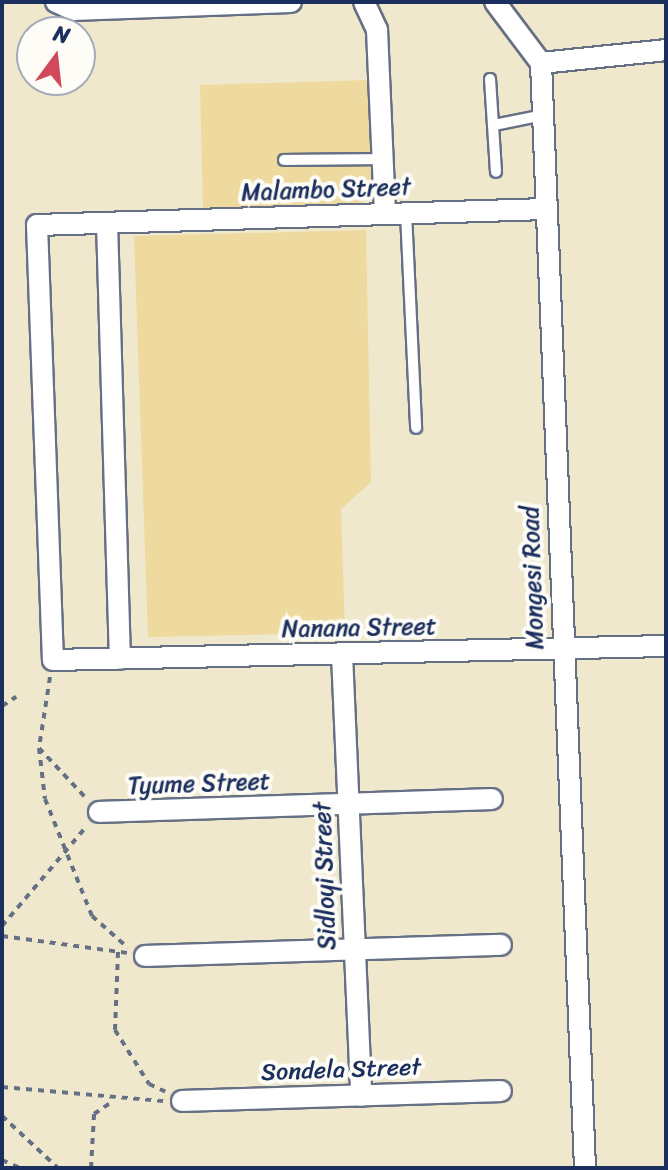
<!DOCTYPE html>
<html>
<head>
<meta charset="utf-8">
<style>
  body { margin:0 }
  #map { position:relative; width:668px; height:1170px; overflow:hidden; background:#f0e8cd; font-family:Sriracha,sans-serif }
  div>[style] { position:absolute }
  .sand>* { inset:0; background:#eeda9e }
  .path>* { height:4px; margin-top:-2px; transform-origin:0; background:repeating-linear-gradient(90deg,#667085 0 6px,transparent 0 12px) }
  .roads { filter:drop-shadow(2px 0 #667085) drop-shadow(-2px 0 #667085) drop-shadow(0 2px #667085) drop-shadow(0 -2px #667085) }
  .lane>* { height:10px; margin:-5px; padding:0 5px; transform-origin:5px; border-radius:5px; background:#fff }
  .street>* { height:20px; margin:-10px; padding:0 10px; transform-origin:10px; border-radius:10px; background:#fff }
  span { translate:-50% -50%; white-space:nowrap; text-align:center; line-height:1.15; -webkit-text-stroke:8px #fdfcf7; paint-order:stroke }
  .street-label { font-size:24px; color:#1b2f5e }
  .frame { position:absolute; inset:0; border:4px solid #1b2f5e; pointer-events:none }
  .north { position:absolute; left:16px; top:16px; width:80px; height:80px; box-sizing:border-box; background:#fdfcf7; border:2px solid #a3aaba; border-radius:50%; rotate:15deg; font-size:22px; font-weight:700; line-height:32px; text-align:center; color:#1b2f5e }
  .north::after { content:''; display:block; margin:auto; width:28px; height:36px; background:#d1495b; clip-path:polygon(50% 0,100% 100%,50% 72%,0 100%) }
</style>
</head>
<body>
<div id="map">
  <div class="sand">
    <i style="clip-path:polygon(368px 80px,375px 193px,356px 206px,203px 210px,200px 85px)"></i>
    <i style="clip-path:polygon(366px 230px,371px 482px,341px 509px,345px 633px,148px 637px,134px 236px)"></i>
  </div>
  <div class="path">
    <i style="left:50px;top:677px;width:72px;rotate:98.8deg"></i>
    <i style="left:39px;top:748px;width:51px;rotate:83.3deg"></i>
    <i style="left:45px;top:799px;width:126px;rotate:68.1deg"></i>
    <i style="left:92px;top:916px;width:48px;rotate:41.6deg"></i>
    <i style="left:2px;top:706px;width:17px;rotate:-33deg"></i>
    <i style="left:39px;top:748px;width:67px;rotate:46.8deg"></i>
    <i style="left:2px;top:926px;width:130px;rotate:-49.7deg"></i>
    <i style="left:2px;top:936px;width:126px;rotate:7.7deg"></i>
    <i style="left:118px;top:952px;width:78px;rotate:92.2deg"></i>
    <i style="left:115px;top:1030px;width:64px;rotate:57.8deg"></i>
    <i style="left:149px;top:1084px;width:19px;rotate:25deg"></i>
    <i style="left:2px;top:1087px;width:162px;rotate:5deg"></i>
    <i style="left:2px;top:1116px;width:76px;rotate:42.9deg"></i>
    <i style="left:2px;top:1160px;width:20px;rotate:24deg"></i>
    <i style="left:91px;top:1168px;width:54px;rotate:-86.8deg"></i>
    <i style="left:94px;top:1114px;width:22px;rotate:-34deg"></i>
  </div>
  <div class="roads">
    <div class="lane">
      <i style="left:490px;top:79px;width:93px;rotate:86.3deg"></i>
      <i style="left:494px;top:125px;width:50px;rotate:-11.5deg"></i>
      <i style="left:284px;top:160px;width:99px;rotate:-0.6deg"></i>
      <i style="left:406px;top:213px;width:215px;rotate:87.3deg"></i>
    </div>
    <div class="street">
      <i style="left:56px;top:2px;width:19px;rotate:25deg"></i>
      <i style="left:73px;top:10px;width:218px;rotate:-2.1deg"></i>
      <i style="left:364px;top:2px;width:31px;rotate:65deg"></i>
      <i style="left:377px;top:30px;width:184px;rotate:87.5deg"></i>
      <i style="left:495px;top:2px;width:76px;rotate:53deg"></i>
      <i style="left:541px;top:63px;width:1106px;rotate:87.72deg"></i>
      <i style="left:541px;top:63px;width:126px;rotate:-5.9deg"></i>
      <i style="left:546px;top:209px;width:509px;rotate:178.2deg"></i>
      <i style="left:37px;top:225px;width:435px;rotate:87.9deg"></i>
      <i style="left:53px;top:660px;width:613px;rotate:-1.31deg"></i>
      <i style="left:107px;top:223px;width:436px;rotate:88.3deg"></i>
      <i style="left:342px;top:654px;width:442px;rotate:87.5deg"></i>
      <i style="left:99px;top:812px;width:393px;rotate:-1.9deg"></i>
      <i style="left:145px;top:956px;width:356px;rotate:-1.8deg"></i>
      <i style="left:182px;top:1101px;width:319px;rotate:-1.8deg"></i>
    </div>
  </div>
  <div class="street-label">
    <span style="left:326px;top:190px;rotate:-2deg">Malambo Street</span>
    <span style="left:533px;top:578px;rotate:-92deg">Mongesi Road</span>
    <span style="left:359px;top:628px;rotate:-1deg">Nanana Street</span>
    <span style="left:199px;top:784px;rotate:-2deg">Tyume Street</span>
    <span style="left:325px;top:876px;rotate:-92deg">Sidloyi Street</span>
    <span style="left:341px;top:1070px;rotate:-2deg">Sondela Street</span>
  </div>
  <div class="frame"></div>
  <div class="north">N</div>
</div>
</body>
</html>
